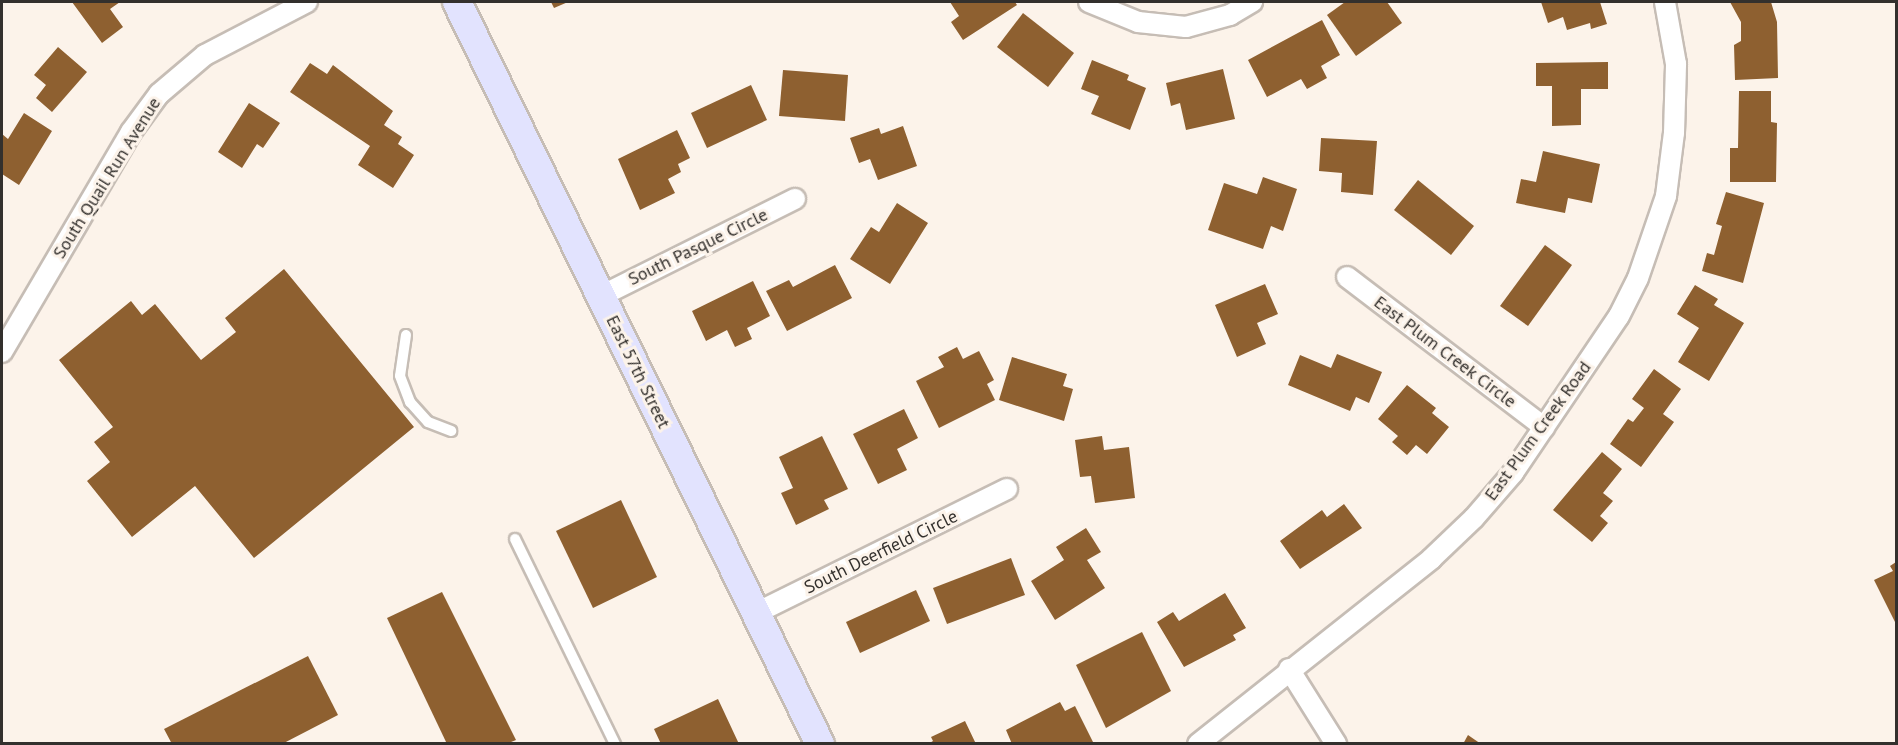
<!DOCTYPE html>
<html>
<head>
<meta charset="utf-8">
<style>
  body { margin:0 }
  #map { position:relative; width:1898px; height:745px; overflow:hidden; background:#fcf3ea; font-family:"PT Sans",sans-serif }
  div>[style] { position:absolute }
  .building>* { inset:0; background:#8e6030 }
  .roads { filter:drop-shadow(2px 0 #c6bdb5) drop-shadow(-2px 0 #c6bdb5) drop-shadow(0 2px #c6bdb5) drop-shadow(0 -2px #c6bdb5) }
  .service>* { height:10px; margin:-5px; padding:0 5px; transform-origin:5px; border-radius:5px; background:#fff }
  .minor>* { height:20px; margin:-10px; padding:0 10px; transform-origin:10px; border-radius:10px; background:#fff }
  .secondary>* { height:28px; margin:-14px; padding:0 14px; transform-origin:14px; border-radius:14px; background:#e2e3fe }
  span { translate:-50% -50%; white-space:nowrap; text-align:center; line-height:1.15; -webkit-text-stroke:6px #fcf3ea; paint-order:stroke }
  .street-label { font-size:18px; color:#33302d }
  .frame { position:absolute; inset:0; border:3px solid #33302d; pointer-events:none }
</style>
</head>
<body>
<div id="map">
  <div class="building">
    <i style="clip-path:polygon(72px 2px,120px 2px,110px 9px,123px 27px,102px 43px)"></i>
    <i style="clip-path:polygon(551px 2px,568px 2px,554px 8px)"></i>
    <i style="clip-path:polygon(950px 2px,1015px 2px,1017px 5px,963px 40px,951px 22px,959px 16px)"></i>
    <i style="clip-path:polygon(1345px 2px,1387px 2px,1402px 23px,1356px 56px,1327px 15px)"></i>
    <i style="clip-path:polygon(1541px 2px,1600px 2px,1607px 24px,1591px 29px,1590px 23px,1567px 30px,1563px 17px,1548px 23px)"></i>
    <i style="clip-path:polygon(1730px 2px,1771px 2px,1777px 22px,1778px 78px,1735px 80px,1734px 45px,1741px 41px,1741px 22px)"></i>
    <i style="clip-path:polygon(1023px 13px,1074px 53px,1048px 87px,997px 47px)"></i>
    <i style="clip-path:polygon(1322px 20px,1340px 55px,1321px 66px,1327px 78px,1307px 89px,1301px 79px,1267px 97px,1248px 60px)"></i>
    <i style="clip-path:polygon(58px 47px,87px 72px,52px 112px,36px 98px,46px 85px,34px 75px)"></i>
    <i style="clip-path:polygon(1092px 60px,1129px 75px,1127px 80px,1146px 88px,1130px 130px,1091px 114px,1099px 96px,1081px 89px)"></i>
    <i style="clip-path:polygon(1608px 62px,1608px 89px,1581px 89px,1581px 125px,1552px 126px,1552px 86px,1536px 86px,1536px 63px)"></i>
    <i style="clip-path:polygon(310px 63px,327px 74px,333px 65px,393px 111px,384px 125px,402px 137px,398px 144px,414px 155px,393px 188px,358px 165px,370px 146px,290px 92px)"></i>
    <i style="clip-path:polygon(1223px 69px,1235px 119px,1186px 130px,1180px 103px,1171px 106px,1166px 83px)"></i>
    <i style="clip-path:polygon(783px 70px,848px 75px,845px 121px,779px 116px)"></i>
    <i style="clip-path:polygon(751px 85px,767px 120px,707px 148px,691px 113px)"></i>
    <i style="clip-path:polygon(1739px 91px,1771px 91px,1771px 122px,1777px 123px,1776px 182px,1730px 182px,1730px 148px,1738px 148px)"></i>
    <i style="clip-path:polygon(249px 103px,280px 123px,263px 148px,257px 144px,242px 168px,218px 152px)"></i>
    <i style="clip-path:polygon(24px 113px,52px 131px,19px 185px,2px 174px,2px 134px,8px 139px)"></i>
    <i style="clip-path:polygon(903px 126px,917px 166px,878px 180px,870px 159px,859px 163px,850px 138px,879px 128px,881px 134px)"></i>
    <i style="clip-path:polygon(677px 130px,690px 158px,678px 164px,681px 172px,668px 179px,675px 193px,640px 210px,618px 159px)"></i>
    <i style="clip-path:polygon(1321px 138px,1377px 141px,1373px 195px,1341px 192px,1342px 173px,1319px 171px)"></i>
    <i style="clip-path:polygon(1543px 151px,1600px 164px,1592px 203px,1568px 198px,1565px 213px,1516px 203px,1521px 179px,1536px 182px)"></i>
    <i style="clip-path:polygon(1263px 177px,1297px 189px,1283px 231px,1271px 226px,1263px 249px,1208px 230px,1224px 183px,1257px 194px)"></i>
    <i style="clip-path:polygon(1418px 180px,1474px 226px,1451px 255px,1394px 210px)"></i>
    <i style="clip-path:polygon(1726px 192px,1764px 203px,1743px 283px,1702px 271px,1707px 253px,1714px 255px,1722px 226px,1716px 224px)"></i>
    <i style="clip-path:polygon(897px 203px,928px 223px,890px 284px,850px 259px,871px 227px,879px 232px)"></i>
    <i style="clip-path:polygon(1545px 245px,1572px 265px,1528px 326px,1500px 306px)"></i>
    <i style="clip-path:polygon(835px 265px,852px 298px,787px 331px,766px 291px,789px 280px,793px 287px)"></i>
    <i style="clip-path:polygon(284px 269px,414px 427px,254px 558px,195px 486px,132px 537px,87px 481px,110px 462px,94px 442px,113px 427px,59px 360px,131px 301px,142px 315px,155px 304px,201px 360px,236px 332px,225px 318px)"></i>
    <i style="clip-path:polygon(753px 281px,770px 316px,747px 328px,752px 339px,735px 347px,727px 330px,706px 341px,692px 311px)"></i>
    <i style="clip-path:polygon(1265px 284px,1278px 314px,1257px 323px,1266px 344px,1237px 357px,1215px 305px)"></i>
    <i style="clip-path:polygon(1695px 285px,1718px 299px,1714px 305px,1744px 323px,1709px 381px,1678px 362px,1699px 328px,1677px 314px)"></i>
    <i style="clip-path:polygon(957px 347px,963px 359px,979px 351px,994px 380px,987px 384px,995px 400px,939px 428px,916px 381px,944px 367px,938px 357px)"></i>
    <i style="clip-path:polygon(1337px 354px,1382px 372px,1369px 403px,1356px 397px,1350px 411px,1288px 385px,1300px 355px,1331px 368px)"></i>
    <i style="clip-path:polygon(1012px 357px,1067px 374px,1063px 386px,1073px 389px,1064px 421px,999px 400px)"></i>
    <i style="clip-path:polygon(1654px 369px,1681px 389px,1663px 414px,1674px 422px,1641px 467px,1610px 444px,1628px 419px,1633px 422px,1644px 408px,1632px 399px)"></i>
    <i style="clip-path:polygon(1407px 385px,1436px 408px,1432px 413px,1449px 427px,1427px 454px,1416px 445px,1407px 455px,1392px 442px,1398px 436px,1378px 419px)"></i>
    <i style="clip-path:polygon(904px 409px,918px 438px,897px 449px,907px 470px,878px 484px,853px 434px)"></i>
    <i style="clip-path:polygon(822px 436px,848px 489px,824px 500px,829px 509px,796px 525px,781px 493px,793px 488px,779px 457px)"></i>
    <i style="clip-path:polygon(1102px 436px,1104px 450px,1129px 447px,1135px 498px,1095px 503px,1091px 476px,1080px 477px,1075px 440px)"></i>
    <i style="clip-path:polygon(1602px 452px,1622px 469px,1603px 493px,1613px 501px,1600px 516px,1608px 523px,1592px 542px,1553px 510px)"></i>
    <i style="clip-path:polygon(621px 500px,657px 577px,593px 608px,556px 531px)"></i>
    <i style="clip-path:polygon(1344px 504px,1362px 528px,1300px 569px,1280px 541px,1322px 510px,1327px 517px)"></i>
    <i style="clip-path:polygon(1086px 528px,1101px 552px,1087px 560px,1105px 588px,1055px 620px,1031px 581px,1064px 560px,1056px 547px)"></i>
    <i style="clip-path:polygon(1011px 558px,1025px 595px,947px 624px,933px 588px)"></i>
    <i style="clip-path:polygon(1896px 562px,1896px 624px,1874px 580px,1893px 571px,1890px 566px)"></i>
    <i style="clip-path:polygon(916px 590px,930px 621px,860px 653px,846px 622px)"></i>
    <i style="clip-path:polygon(442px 592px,516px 740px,506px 744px,447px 744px,387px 618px)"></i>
    <i style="clip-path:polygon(1225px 593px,1246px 628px,1233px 635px,1236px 640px,1184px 667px,1157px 622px,1173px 612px,1179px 621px)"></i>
    <i style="clip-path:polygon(1142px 632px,1171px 691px,1106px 728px,1076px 665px)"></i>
    <i style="clip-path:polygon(308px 656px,338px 715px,282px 744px,172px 744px,164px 729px)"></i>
    <i style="clip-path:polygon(718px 699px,739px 744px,661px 744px,654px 729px)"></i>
    <i style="clip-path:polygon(1060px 702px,1065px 711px,1075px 706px,1094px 744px,1012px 744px,1006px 730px)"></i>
    <i style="clip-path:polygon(965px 721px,976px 744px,928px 744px,933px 741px,931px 737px)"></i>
    <i style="clip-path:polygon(1468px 735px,1481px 744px,1463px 744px)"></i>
  </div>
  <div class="roads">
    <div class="service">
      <i style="left:406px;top:335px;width:41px;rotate:98.3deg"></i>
      <i style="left:400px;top:376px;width:28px;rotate:69deg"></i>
      <i style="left:410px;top:402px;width:27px;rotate:48deg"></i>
      <i style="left:428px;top:422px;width:25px;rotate:21deg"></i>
      <i style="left:515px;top:539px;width:228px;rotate:64deg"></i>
    </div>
    <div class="minor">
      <i style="left:1089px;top:2px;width:53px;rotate:22.2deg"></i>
      <i style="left:1138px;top:22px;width:48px;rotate:5.9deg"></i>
      <i style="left:1186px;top:27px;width:46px;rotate:-15.3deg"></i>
      <i style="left:1230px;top:15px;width:26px;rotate:-31deg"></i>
      <i style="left:1347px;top:277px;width:248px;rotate:37.3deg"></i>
      <i style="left:601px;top:296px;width:217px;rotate:-26.6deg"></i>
      <i style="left:2px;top:352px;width:255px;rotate:-59.6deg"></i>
      <i style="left:131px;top:132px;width:47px;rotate:-53.6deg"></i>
      <i style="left:159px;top:94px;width:60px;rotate:-40.3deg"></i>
      <i style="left:205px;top:55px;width:115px;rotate:-27.5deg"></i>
      <i style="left:756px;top:613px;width:280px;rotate:-26.3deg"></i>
      <i style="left:1289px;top:669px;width:89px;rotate:57.9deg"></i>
      <i style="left:1198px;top:744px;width:298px;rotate:-38.4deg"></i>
      <i style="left:1431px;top:559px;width:59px;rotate:-43.6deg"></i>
      <i style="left:1474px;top:518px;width:60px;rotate:-49.1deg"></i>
      <i style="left:1513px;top:473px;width:189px;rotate:-56deg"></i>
      <i style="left:1619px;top:316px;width:42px;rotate:-63.4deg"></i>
      <i style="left:1638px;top:278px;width:87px;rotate:-71.1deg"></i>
      <i style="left:1666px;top:196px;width:64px;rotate:-82.8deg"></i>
      <i style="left:1674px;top:133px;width:69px;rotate:-88.3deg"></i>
      <i style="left:1676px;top:64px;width:63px;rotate:-100.1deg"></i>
    </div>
    <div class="secondary">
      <i style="left:457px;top:2px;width:826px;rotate:63.93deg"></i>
    </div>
  </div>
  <div class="street-label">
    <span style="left:107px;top:178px;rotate:-58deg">South Quail Run Avenue</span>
    <span style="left:698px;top:247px;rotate:-26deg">South Pasque Circle</span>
    <span style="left:1445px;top:352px;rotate:37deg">East Plum Creek Circle</span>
    <span style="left:638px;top:372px;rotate:64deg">East 57th Street</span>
    <span style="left:1538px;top:431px;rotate:-54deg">East Plum Creek Road</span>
    <span style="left:881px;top:552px;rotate:-26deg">South Deerfield Circle</span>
  </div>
  <div class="frame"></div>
</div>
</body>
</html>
